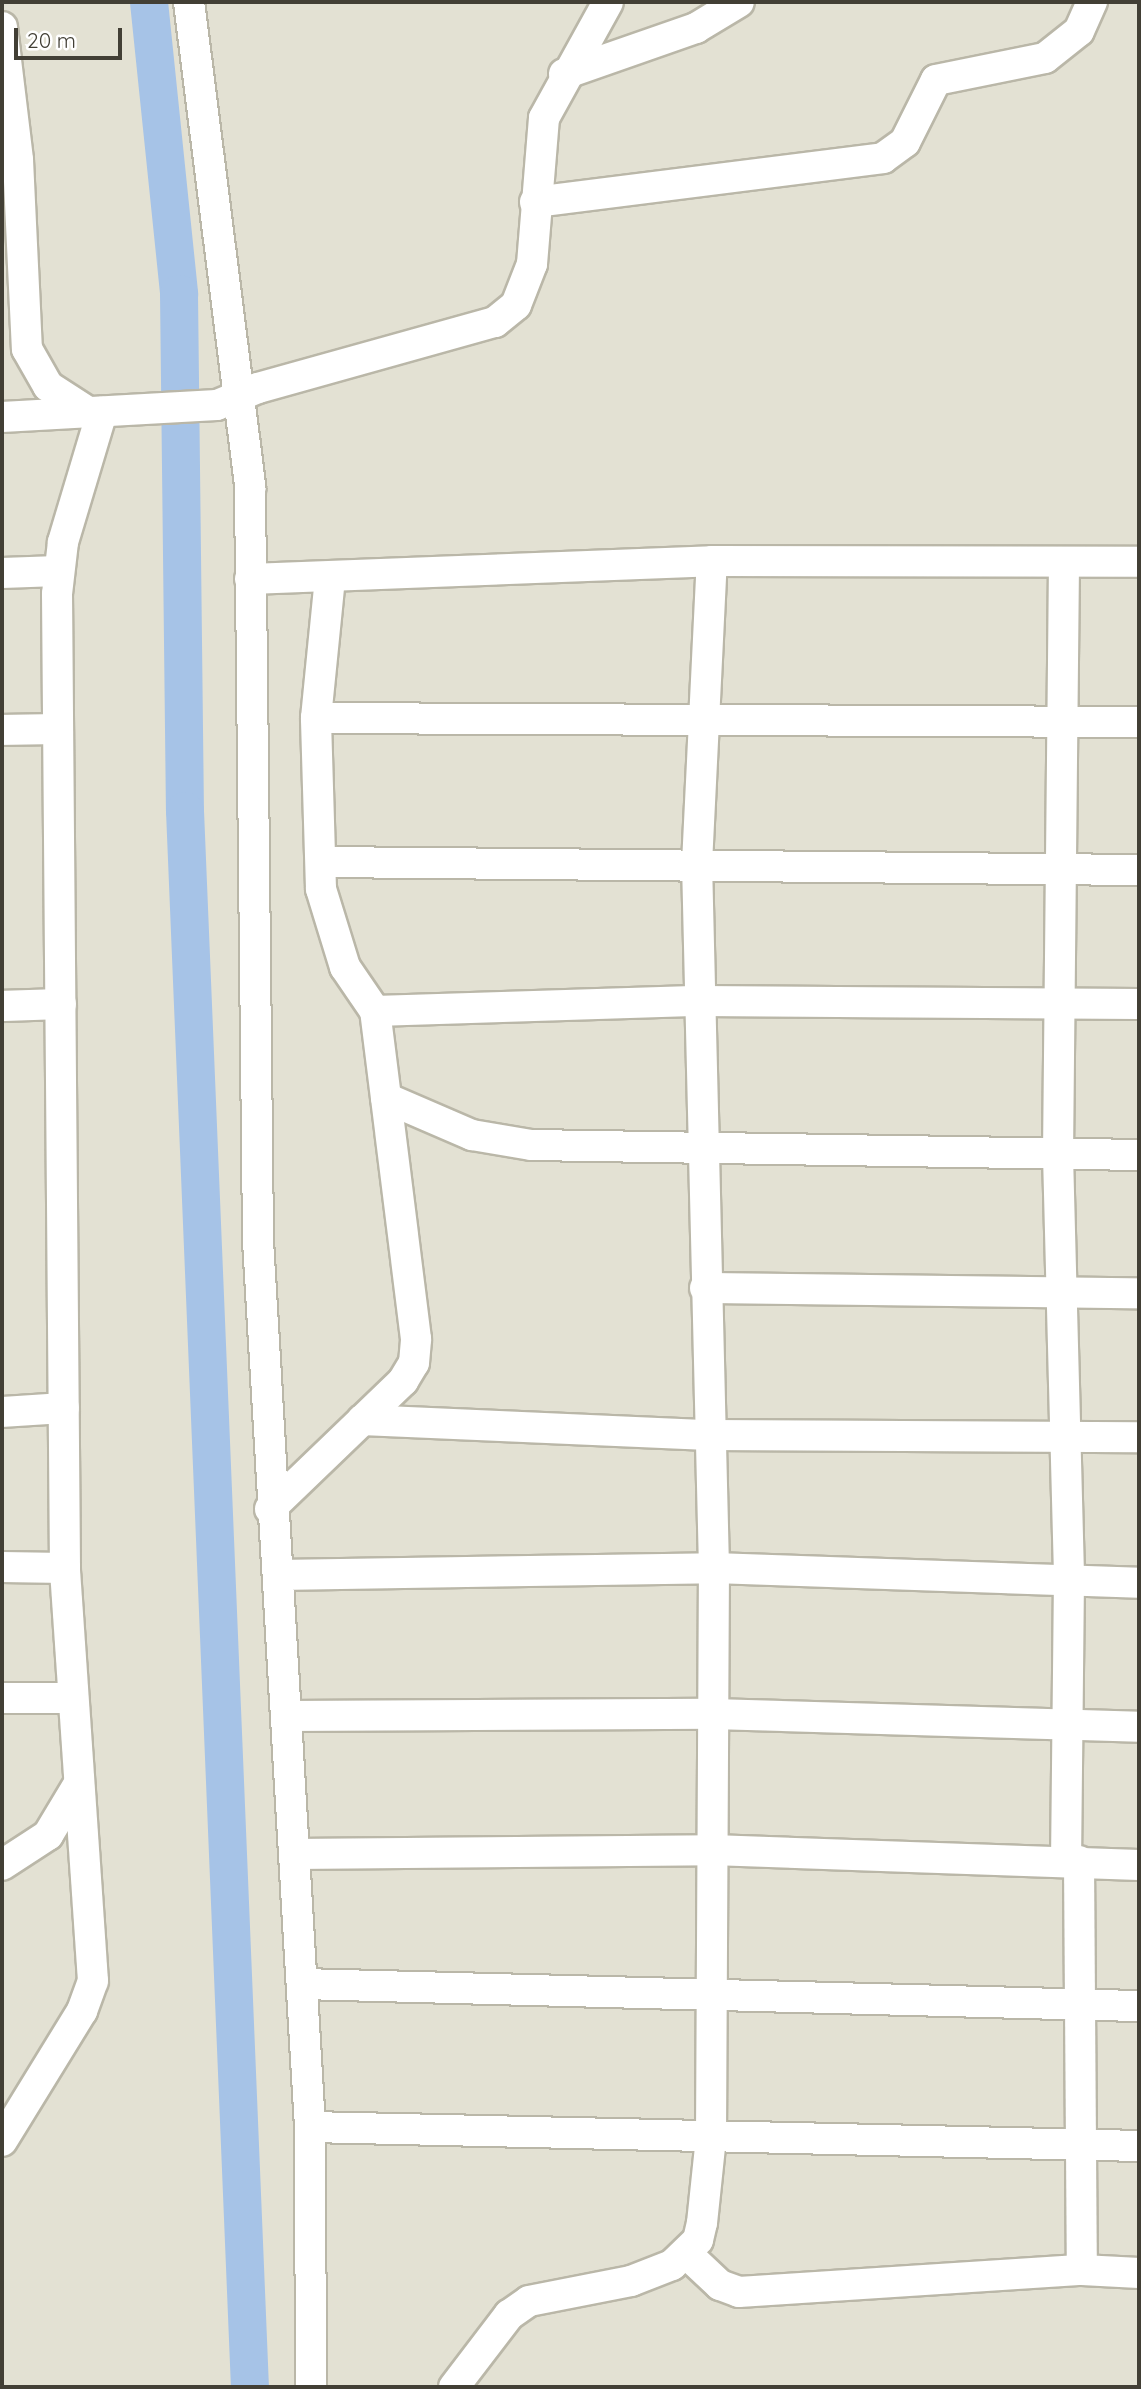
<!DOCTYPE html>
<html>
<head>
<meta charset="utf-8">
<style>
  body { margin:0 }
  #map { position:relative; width:1141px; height:2389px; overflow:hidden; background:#f0eee5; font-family:Quicksand,sans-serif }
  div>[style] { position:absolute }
  .residential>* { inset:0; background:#e3e1d3 }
  .canal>* { height:38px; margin:-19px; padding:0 19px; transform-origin:19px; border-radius:19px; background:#a6c3e7 }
  .roads { filter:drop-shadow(2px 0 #bab7a8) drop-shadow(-2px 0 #bab7a8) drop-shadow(0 2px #bab7a8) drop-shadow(0 -2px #bab7a8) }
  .minor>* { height:30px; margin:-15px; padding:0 15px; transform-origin:15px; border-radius:15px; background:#fff }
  span { translate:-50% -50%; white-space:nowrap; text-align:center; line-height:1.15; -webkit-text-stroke:5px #fff; paint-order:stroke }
  .frame { position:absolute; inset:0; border:4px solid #423f35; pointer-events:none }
  .scale { position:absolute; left:14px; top:28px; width:108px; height:32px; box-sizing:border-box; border:4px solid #423f35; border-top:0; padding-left:9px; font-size:21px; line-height:24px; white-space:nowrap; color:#423f35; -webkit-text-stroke:5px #fff; paint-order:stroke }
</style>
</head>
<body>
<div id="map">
  <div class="residential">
    <i style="clip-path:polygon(2px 2px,1139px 2px,1139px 2387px,2px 2387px)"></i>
  </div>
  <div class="canal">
    <i style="left:149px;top:2px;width:294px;rotate:84.1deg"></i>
    <i style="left:179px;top:294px;width:517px;rotate:89.34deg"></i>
    <i style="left:185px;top:811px;width:1577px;rotate:87.64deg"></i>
  </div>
  <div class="roads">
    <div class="minor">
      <i style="left:189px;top:2px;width:490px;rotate:82.8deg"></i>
      <i style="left:250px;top:488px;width:753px;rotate:89.39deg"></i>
      <i style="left:258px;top:1241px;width:888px;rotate:86.64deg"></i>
      <i style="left:310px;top:2127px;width:260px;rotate:89.8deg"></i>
      <i style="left:2px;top:27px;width:134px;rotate:83.1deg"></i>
      <i style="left:18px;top:160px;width:189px;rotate:87.3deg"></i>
      <i style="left:27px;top:349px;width:43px;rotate:60.4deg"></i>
      <i style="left:48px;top:386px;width:48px;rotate:33deg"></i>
      <i style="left:564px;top:74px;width:140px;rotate:-19.2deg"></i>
      <i style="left:696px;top:28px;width:50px;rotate:-31.2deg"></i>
      <i style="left:535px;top:202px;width:351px;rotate:-7.2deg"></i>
      <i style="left:883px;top:158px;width:27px;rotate:-36deg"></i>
      <i style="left:905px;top:142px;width:69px;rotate:-63.4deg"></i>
      <i style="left:936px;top:80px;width:111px;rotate:-11.4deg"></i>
      <i style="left:1045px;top:58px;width:43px;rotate:-38.5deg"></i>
      <i style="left:1079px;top:31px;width:32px;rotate:-66deg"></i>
      <i style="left:2px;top:417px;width:215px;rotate:-3.2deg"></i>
      <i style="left:217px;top:405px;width:44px;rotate:-22.5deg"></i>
      <i style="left:258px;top:388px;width:246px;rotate:-15.6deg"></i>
      <i style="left:495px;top:322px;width:27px;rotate:-39deg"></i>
      <i style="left:516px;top:305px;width:44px;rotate:-68.7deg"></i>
      <i style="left:532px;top:264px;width:146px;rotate:-85.3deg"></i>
      <i style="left:544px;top:118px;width:132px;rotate:-61.1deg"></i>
      <i style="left:1064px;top:563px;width:592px;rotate:90.58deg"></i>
      <i style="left:1058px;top:1155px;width:422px;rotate:88.5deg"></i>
      <i style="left:1069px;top:1577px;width:283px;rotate:90.6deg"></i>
      <i style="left:2px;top:573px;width:56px;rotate:-2deg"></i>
      <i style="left:250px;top:579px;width:462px;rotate:-2.2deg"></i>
      <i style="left:712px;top:561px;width:427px;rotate:0.1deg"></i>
      <i style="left:316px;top:718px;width:823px;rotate:0.28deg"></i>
      <i style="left:2px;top:730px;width:56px;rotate:-1deg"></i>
      <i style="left:322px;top:862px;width:817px;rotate:0.56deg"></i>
      <i style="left:2px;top:1006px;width:59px;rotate:-1.9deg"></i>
      <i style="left:375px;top:1011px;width:326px;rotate:-1.8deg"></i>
      <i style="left:701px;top:1001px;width:438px;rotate:0.4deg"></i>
      <i style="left:386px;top:1098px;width:94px;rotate:23.3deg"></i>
      <i style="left:472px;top:1135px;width:60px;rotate:9.6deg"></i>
      <i style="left:531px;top:1145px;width:608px;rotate:0.94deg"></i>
      <i style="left:705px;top:1288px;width:434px;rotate:0.7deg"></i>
      <i style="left:2px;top:1412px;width:62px;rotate:-3.7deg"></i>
      <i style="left:362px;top:1420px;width:347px;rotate:2.5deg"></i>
      <i style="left:709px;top:1435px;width:430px;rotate:0.3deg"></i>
      <i style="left:270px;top:1509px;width:185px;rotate:-43.9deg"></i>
      <i style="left:403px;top:1381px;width:21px;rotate:-59deg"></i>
      <i style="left:414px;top:1363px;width:24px;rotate:-85deg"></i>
      <i style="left:416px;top:1339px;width:331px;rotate:-97.1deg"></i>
      <i style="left:375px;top:1011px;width:53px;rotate:-124.3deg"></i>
      <i style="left:345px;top:967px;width:82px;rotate:-107.1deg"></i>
      <i style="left:321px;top:889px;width:171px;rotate:-91.7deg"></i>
      <i style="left:316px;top:718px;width:141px;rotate:-84.3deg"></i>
      <i style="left:2px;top:1567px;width:63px;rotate:0.9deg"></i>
      <i style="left:278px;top:1575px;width:436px;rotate:-0.9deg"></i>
      <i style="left:714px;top:1568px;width:425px;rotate:2deg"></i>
      <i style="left:2px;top:1698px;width:68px"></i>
      <i style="left:287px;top:1716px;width:425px;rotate:-0.3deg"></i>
      <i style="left:712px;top:1714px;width:427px;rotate:1.7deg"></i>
      <i style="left:294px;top:1854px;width:418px;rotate:-0.5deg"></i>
      <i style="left:712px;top:1850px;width:427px;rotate:2deg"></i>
      <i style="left:1079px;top:1861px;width:409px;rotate:89.6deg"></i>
      <i style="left:2px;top:1865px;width:55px;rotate:-33.1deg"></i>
      <i style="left:48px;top:1835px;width:58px;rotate:-59deg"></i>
      <i style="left:302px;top:1984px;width:837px;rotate:1.51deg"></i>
      <i style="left:310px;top:2127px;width:829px;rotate:1.31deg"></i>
      <i style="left:2px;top:2141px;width:153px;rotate:-58.4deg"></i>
      <i style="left:82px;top:2011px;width:32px;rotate:-70deg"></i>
      <i style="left:93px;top:1981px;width:414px;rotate:-93.9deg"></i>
      <i style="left:65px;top:1568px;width:974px;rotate:-90.47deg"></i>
      <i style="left:57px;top:594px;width:52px;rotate:-83.4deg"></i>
      <i style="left:63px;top:542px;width:136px;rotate:-73.3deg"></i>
      <i style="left:688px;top:2255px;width:44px;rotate:43.2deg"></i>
      <i style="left:720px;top:2285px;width:20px;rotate:20deg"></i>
      <i style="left:739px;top:2292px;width:344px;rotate:-3.7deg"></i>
      <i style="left:1082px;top:2270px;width:57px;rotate:3deg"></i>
      <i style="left:454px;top:2387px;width:91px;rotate:-52.6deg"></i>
      <i style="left:509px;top:2315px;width:24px;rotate:-35deg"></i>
      <i style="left:529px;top:2301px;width:104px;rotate:-11.1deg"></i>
      <i style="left:631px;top:2281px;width:44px;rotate:-21.3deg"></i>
      <i style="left:672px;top:2265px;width:36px;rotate:-44deg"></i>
      <i style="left:698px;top:2240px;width:17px;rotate:-77deg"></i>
      <i style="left:702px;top:2223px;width:86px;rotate:-84deg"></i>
      <i style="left:711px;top:2137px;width:569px;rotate:-89.7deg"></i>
      <i style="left:714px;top:1568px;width:704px;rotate:-91.38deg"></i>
      <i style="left:697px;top:864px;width:303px;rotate:-87.2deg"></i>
    </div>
  </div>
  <div class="frame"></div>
  <div class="scale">20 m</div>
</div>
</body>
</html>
